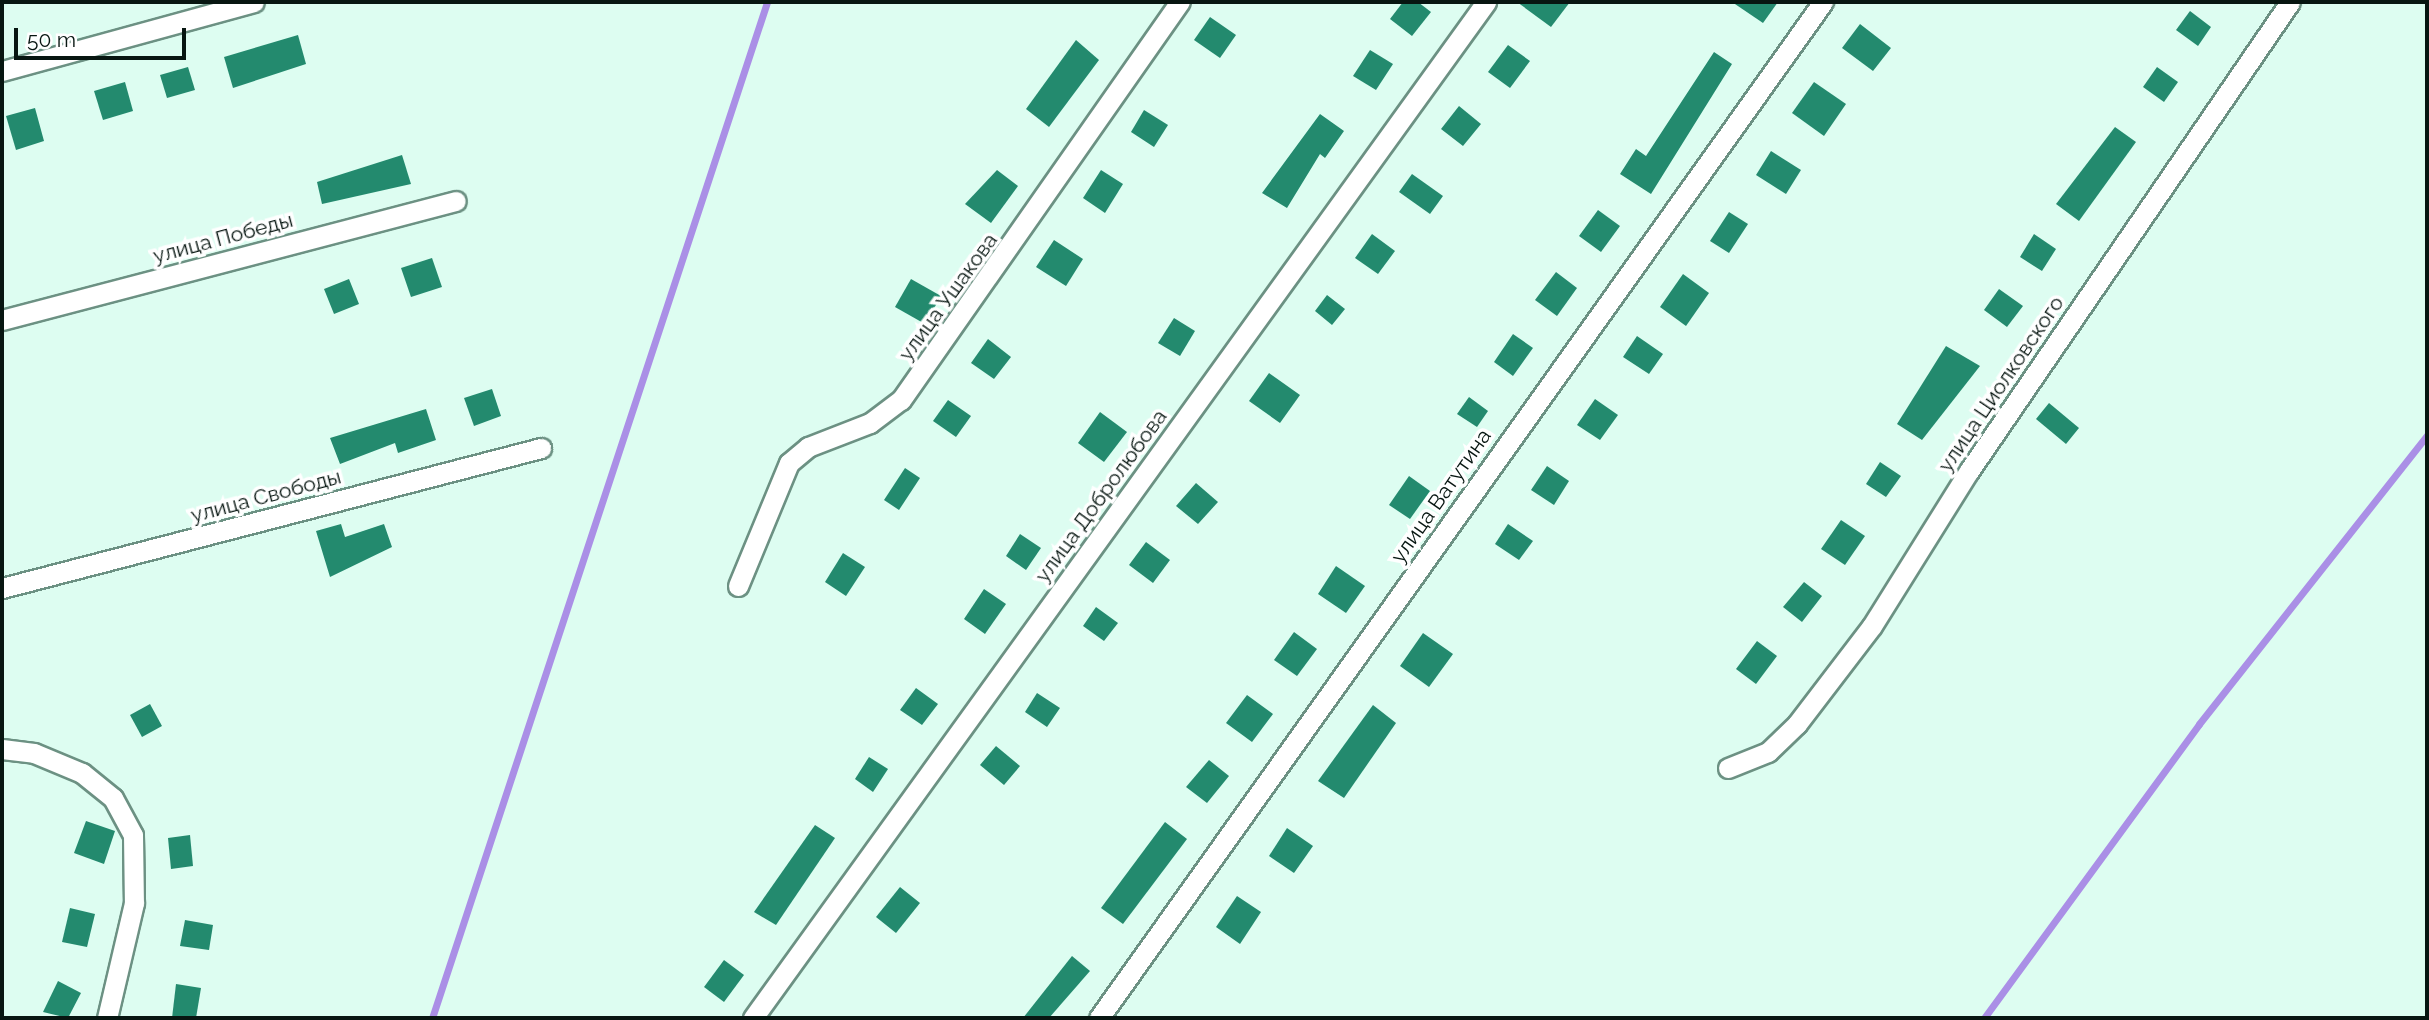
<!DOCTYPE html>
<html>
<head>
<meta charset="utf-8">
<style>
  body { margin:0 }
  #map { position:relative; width:2429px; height:1020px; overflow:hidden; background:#ddfdf1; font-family:Raleway,sans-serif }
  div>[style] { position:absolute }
  .stream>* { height:7px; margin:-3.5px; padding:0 3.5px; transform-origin:3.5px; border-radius:3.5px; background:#aa8fe6 }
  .building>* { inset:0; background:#238a6e }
  .roads { filter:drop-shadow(2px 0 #6c9183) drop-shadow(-2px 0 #6c9183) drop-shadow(0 2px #6c9183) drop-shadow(0 -2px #6c9183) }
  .street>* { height:19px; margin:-9.5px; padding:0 9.5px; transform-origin:9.5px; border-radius:9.5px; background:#fff }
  span { translate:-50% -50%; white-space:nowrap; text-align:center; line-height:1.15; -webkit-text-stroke:7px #fff; paint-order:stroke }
  .street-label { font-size:21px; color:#071611 }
  .frame { position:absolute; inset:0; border:4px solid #071611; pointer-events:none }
  .scale { position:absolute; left:14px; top:28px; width:172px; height:32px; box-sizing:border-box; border:4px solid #071611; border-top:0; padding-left:9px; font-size:21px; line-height:24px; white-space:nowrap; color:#071611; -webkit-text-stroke:5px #fff; paint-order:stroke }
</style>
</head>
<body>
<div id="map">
  <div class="stream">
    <i style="left:432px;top:1018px;width:1070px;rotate:-71.75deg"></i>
    <i style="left:1984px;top:1018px;width:364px;rotate:-53.8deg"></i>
    <i style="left:2199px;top:724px;width:368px;rotate:-51.7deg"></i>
  </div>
  <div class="building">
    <i style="clip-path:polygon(1403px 2px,1418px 2px,1431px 12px,1412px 36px,1390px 19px)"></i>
    <i style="clip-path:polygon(1517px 2px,1570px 2px,1551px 27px)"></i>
    <i style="clip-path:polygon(1732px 2px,1778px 2px,1763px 23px)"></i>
    <i style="clip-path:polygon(2190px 11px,2211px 27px,2198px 46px,2176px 30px)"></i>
    <i style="clip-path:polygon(1210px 17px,1236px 35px,1220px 58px,1194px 40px)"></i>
    <i style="clip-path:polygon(1860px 24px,1891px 48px,1873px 71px,1842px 48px)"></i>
    <i style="clip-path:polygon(298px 35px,306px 64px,233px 88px,224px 57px)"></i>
    <i style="clip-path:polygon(1076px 40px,1099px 60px,1049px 127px,1026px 109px)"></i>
    <i style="clip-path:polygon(1508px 45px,1530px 61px,1510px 88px,1488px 72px)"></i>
    <i style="clip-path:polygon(1370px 50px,1393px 64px,1376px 90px,1353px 76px)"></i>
    <i style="clip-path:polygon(1714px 52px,1732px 64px,1651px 194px,1620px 174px,1636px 149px,1646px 156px)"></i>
    <i style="clip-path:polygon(188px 67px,195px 90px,167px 98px,160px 75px)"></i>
    <i style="clip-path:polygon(2157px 67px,2178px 82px,2164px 102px,2143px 87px)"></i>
    <i style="clip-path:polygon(125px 82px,133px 111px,103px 120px,94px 91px)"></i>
    <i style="clip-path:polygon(1814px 82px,1846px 104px,1824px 136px,1792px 113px)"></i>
    <i style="clip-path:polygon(1459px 106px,1481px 124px,1463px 146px,1441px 129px)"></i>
    <i style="clip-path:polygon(35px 108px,44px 141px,16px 150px,6px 116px)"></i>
    <i style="clip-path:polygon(1144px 110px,1168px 125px,1154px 147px,1131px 132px)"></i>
    <i style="clip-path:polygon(1320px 114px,1344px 131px,1325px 158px,1320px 154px,1287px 208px,1262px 193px)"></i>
    <i style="clip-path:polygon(2115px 127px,2136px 142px,2079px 221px,2056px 204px)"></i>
    <i style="clip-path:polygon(1771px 151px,1801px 170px,1786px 194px,1756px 175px)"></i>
    <i style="clip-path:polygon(402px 155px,411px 184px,322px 204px,317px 182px)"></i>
    <i style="clip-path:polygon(997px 170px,1018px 186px,991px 223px,965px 204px)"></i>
    <i style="clip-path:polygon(1101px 170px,1123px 184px,1105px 213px,1083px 198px)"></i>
    <i style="clip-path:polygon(1412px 174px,1443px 196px,1430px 214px,1399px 192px)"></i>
    <i style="clip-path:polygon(1598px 210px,1620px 226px,1601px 252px,1579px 236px)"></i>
    <i style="clip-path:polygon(1729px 212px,1748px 224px,1729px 253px,1710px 241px)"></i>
    <i style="clip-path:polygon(1372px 234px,1395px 251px,1378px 274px,1355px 258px)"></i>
    <i style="clip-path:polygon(2034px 234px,2056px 249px,2042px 271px,2020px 257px)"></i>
    <i style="clip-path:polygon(1054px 240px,1083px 259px,1066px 286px,1036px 267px)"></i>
    <i style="clip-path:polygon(432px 258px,442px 287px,411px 297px,401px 268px)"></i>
    <i style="clip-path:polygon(1556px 272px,1577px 288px,1557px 316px,1535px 300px)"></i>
    <i style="clip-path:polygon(1683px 274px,1709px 293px,1686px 326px,1660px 307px)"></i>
    <i style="clip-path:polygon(349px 279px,359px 304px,334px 314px,324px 289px)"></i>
    <i style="clip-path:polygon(911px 279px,941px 296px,925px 324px,895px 307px)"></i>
    <i style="clip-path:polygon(1999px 289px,2023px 306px,2007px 327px,1984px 310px)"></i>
    <i style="clip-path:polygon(1327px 295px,1345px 309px,1332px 325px,1315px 311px)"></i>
    <i style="clip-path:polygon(1174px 318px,1195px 331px,1180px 356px,1158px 343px)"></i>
    <i style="clip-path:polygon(1513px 334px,1533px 348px,1513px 376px,1494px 362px)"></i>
    <i style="clip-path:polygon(1637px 336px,1663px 354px,1649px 374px,1623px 357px)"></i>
    <i style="clip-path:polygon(988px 339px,1011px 357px,994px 379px,971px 363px)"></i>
    <i style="clip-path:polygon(1946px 346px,1980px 366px,1922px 440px,1897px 424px)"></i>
    <i style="clip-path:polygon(1269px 373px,1300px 395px,1280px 423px,1249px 401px)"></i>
    <i style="clip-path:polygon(492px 389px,501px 416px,474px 426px,464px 398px)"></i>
    <i style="clip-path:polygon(1469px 397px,1488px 411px,1477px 427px,1457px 414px)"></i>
    <i style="clip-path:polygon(1595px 399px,1618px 415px,1600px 440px,1577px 425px)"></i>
    <i style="clip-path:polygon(948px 400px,971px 416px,956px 437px,933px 421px)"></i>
    <i style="clip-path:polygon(2049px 403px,2079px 428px,2066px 444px,2036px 419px)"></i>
    <i style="clip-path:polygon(426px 409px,436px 440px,398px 453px,395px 443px,340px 464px,330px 438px)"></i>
    <i style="clip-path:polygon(1100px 412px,1127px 432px,1104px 462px,1078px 443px)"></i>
    <i style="clip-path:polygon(1880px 462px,1901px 476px,1886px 497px,1866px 484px)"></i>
    <i style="clip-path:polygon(1547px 466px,1569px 481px,1554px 505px,1531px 490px)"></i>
    <i style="clip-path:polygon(905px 468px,920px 478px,899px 510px,884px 500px)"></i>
    <i style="clip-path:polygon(1409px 476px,1430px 491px,1410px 519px,1389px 505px)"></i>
    <i style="clip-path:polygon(1196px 483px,1218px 502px,1198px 524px,1176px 506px)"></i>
    <i style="clip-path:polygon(1841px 520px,1865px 536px,1845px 565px,1821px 549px)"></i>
    <i style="clip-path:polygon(341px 524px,345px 537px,384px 524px,392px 547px,330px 577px,316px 531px)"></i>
    <i style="clip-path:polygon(1508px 524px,1533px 541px,1519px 560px,1495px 544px)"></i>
    <i style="clip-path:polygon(1020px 534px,1041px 548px,1026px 570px,1006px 556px)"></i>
    <i style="clip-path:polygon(1146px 542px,1170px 560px,1153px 583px,1129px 565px)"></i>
    <i style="clip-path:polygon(843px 553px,865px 567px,846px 596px,825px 582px)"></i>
    <i style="clip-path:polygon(1336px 566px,1365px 586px,1346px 613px,1318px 594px)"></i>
    <i style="clip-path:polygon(1804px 582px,1822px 596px,1802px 622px,1783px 607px)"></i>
    <i style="clip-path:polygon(984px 589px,1006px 604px,985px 634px,964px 619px)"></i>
    <i style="clip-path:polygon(1096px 607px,1118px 623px,1104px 641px,1083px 626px)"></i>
    <i style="clip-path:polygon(1294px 632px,1317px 649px,1297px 676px,1274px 660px)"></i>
    <i style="clip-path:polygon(1423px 633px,1453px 654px,1429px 687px,1400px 666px)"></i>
    <i style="clip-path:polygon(1757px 641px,1777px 656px,1756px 684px,1736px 669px)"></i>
    <i style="clip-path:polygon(916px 688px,938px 704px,922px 725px,900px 710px)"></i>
    <i style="clip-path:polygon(1037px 693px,1060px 708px,1047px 727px,1025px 712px)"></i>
    <i style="clip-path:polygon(1247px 695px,1273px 714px,1252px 742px,1226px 723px)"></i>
    <i style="clip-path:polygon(150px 704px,162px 726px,142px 737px,130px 715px)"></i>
    <i style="clip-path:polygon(1373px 705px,1396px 723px,1344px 798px,1318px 781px)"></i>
    <i style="clip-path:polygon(996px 746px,1020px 766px,1004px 785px,980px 765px)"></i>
    <i style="clip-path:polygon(869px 757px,888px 769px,873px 792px,855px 779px)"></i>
    <i style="clip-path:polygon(1209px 760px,1229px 776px,1207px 803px,1186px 787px)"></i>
    <i style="clip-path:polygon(86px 821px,115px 831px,104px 864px,74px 853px)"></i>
    <i style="clip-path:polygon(1165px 822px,1187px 839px,1123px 924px,1101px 908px)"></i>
    <i style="clip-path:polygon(815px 825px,835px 838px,776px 925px,754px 912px)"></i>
    <i style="clip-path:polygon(1287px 828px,1313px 846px,1294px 873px,1269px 856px)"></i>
    <i style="clip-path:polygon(190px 835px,193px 866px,171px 869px,168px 838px)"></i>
    <i style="clip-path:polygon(900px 887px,920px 903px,896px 933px,876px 917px)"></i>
    <i style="clip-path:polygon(1237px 896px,1261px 912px,1240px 944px,1216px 927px)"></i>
    <i style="clip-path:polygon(70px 908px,95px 914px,87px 947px,62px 942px)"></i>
    <i style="clip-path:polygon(185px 920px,213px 925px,209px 950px,180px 946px)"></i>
    <i style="clip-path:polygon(1072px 956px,1090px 971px,1049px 1018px,1023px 1018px)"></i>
    <i style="clip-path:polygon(724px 960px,744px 975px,724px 1002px,704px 987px)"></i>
    <i style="clip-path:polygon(58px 981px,81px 993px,68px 1018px,43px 1012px)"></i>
    <i style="clip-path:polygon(176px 984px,201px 988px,196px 1018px,172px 1018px)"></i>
  </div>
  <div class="roads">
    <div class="street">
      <i style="left:2px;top:71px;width:261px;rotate:-15.3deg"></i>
      <i style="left:2px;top:320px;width:469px;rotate:-14.7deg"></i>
      <i style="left:738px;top:586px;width:133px;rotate:-67.5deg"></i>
      <i style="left:789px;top:463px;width:25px;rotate:-40deg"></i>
      <i style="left:808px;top:447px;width:66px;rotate:-21.2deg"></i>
      <i style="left:870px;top:423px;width:39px;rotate:-37deg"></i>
      <i style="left:901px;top:400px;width:486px;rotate:-55deg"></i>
      <i style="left:2px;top:588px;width:557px;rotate:-14.56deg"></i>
      <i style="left:2px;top:749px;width:32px;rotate:7deg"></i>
      <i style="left:34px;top:753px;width:52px;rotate:22.6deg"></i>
      <i style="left:82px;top:773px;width:40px;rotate:39deg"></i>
      <i style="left:113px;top:798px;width:42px;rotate:61.6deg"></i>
      <i style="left:133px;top:835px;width:68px;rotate:89.2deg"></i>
      <i style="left:134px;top:903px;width:118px;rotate:103.2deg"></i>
      <i style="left:1728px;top:768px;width:43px;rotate:-21.8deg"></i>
      <i style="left:1768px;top:752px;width:40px;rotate:-44deg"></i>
      <i style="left:1797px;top:724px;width:123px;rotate:-52.6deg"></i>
      <i style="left:1872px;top:626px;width:183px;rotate:-58deg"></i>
      <i style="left:1969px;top:471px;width:568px;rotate:-55.61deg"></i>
      <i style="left:753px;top:1018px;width:1253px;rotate:-54.19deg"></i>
      <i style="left:1099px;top:1018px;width:1248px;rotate:-54.53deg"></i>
    </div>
  </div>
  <div class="street-label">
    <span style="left:223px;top:238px;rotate:-15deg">улица Победы</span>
    <span style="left:948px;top:297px;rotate:-54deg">улица Ушакова</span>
    <span style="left:2001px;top:384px;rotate:-56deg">улица Циолковского</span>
    <span style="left:266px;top:496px;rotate:-15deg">улица Свободы</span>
    <span style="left:1101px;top:496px;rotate:-54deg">улица Добролюбова</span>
    <span style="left:1441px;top:496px;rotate:-55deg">улица Ватутина</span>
  </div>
  <div class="frame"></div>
  <div class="scale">50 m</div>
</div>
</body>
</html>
